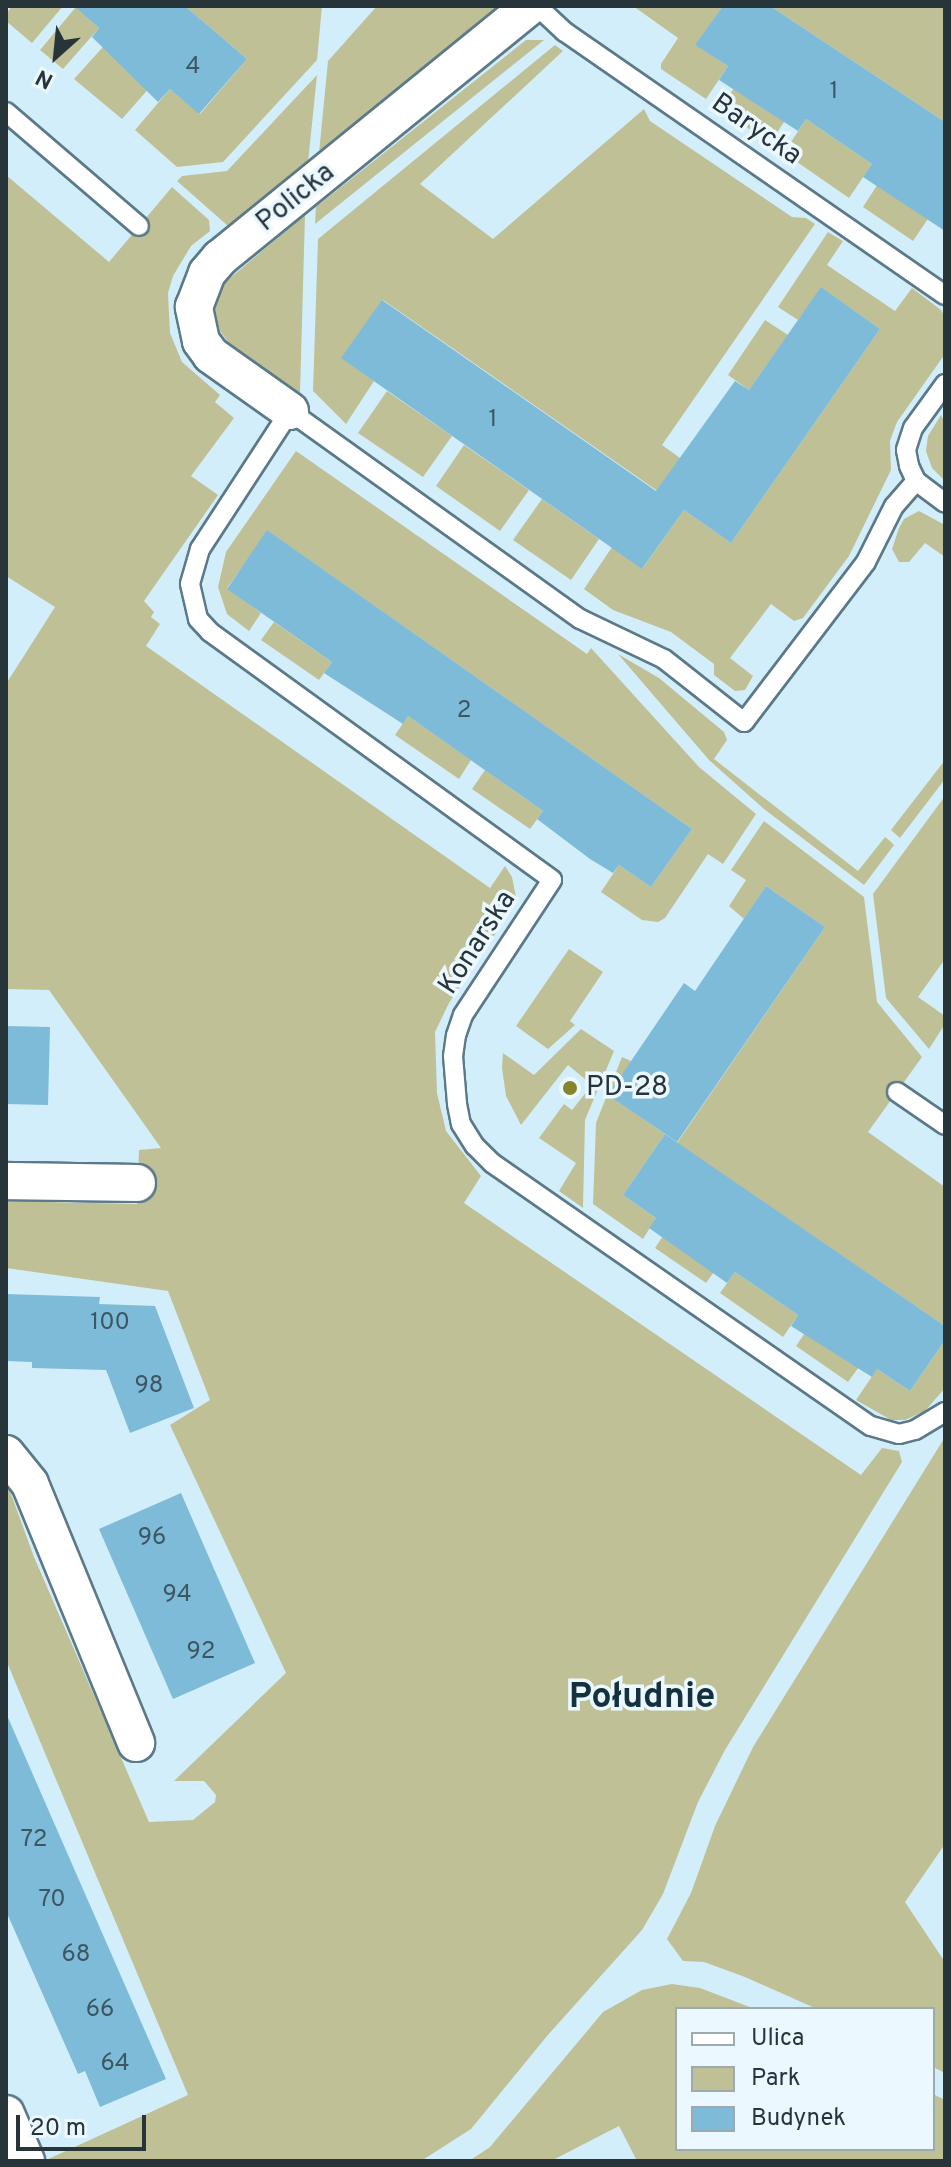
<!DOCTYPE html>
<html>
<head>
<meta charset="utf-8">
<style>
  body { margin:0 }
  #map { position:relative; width:951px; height:2167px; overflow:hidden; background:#d3eefb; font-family:Overpass,sans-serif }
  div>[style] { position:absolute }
  .green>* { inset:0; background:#c0c096 }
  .building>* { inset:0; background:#7dbbd8 }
  .roads { filter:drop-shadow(2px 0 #5b7988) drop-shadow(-2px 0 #5b7988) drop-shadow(0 2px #5b7988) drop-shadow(0 -2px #5b7988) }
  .lane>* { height:18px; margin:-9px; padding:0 9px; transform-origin:9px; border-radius:9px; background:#fff }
  .street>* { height:36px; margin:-18px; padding:0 18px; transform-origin:18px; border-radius:18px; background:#fff }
  .dots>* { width:22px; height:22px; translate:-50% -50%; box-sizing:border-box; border:4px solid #ebf8ff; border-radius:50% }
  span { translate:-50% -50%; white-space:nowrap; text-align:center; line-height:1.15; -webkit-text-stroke:7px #ebf8ff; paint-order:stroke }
  .number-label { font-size:24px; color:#3c5662 }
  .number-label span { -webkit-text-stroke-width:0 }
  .street-label { font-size:28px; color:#27343a }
  .poi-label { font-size:28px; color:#27343a }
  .left { translate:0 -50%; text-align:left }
  .district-label { font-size:36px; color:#14313d; font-weight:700 }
  .frame { position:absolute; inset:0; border:8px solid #27343a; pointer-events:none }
  .legend { position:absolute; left:675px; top:2007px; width:260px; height:144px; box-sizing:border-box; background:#ebf8ff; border:2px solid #9daab0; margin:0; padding:10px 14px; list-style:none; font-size:24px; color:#27343a }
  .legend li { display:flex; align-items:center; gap:16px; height:40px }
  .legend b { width:40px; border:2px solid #9daab0 }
  .north { position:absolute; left:16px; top:16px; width:80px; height:80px; -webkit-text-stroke:6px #ebf8ff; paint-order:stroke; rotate:207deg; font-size:22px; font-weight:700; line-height:32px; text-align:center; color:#27343a }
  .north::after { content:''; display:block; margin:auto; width:28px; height:36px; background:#27343a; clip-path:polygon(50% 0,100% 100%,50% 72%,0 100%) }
  .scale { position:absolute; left:16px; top:2115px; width:130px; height:36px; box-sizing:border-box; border:4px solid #27343a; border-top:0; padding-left:10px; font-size:24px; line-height:28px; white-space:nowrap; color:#27343a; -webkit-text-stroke:6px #ebf8ff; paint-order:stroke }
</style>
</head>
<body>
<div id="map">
  <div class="green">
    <i style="clip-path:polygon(12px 6px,63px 6px,32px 43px,6px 21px,6px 14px)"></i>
    <i style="clip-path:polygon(185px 6px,322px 6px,317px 60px,223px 162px,177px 167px,135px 130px,170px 89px,200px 114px,247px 59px)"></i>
    <i style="clip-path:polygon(377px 6px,499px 6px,319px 153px,328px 61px)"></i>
    <i style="clip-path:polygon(633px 6px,723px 6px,696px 45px,728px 66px,706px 99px,661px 69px,661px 64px,678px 38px)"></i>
    <i style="clip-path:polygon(770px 6px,945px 6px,945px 122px)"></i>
    <i style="clip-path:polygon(76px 7px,99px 28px,63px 69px,40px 50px)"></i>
    <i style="clip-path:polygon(111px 38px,158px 78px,122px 119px,74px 79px)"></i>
    <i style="clip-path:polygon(526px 40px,544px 40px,315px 224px,316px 207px)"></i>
    <i style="clip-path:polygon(555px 45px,563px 51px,420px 184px,493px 239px,644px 109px,650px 121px,792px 217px,806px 218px,815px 224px,662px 445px,680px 458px,672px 501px,383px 300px,342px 358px,374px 381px,346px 424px,313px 391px,318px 239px)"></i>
    <i style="clip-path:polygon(317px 75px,308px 163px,228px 226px,177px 181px,182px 176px,227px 171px)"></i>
    <i style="clip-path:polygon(742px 76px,792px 110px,770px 143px,720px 109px)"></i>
    <i style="clip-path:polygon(806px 119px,872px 164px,849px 198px,784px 153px)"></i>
    <i style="clip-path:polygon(885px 173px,936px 207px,913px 241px,863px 207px)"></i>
    <i style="clip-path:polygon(6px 175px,109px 262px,172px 187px,209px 220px,210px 231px,191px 246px,173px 276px,168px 293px,170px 333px,182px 362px,220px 395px,215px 402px,234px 418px,191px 476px,218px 495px,144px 601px,154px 612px,151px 617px,160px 624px,146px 646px,490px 888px,505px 866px,512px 877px,516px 897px,514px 906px,449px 1003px,435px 1032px,437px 1093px,446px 1131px,481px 1176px,464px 1203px,861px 1475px,882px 1448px,899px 1451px,902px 1462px,725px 1750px,698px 1802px,663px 1894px,642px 1930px,547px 2036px,471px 2129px,421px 2161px,44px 2161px,188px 2095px,6px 1660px,6px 1480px,34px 1557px,149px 1822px,193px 1820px,215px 1802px,216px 1795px,204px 1781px,174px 1781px,286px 1673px,170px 1425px,210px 1400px,168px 1291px,6px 1268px,6px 1201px,137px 1204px,139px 1150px,161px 1148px,49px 990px,6px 989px,6px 684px,55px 607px,6px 576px)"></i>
    <i style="clip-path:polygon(305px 215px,300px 393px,228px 342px,215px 324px,214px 311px,223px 284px)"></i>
    <i style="clip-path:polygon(828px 232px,843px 241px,827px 265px,895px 311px,912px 288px,941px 310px,945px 317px,945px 354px,897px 422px,890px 441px,891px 470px,849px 556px,803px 618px,794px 621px,771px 604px,730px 658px,753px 676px,745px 690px,735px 691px,714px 675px,714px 664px,671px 632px,613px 610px,584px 589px,612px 547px,643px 568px,684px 510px,731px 543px,880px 329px,822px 288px,798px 320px,778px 307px)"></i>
    <i style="clip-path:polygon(765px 320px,788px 335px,749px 390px,728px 375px)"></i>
    <i style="clip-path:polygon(387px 391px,452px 436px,423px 477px,358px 433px)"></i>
    <i style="clip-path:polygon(941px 415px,945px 423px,945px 481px,932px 468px,926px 451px,928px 436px)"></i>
    <i style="clip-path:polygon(464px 445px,529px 490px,500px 531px,436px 486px)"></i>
    <i style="clip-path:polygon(296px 451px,587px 654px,591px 648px,699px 767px,756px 814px,723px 864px,708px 854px,665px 918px,658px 922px,642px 920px,601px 892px,619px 865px,651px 887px,692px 829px,268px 531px,227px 588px,261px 613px,249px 631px,227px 614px,218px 587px,226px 552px)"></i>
    <i style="clip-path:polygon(542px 499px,599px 539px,571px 580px,513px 540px)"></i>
    <i style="clip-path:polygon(919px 511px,945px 525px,945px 557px,925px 543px,909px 562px,899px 562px,892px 549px,899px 528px,904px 519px)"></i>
    <i style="clip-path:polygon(274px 622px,332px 662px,319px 680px,261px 640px)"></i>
    <i style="clip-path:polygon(618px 654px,659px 678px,724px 732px,727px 740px,714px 759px,858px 871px,885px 837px,890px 841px,894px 845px,864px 885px,764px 809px,709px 760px)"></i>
    <i style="clip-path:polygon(408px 716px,471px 760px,459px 779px,395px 735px)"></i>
    <i style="clip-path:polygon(945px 760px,945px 779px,900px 838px,891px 830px)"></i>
    <i style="clip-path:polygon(485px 770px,543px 811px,530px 829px,472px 789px)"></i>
    <i style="clip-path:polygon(945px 796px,945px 959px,918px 997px,945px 1016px,945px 1024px,929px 1049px,886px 998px,873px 894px)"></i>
    <i style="clip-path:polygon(764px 821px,864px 897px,877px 1002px,922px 1057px,868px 1132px,945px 1187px,945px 1326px,677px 1143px,825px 927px,766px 886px,744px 919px,729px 906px,746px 880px,731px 870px)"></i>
    <i style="clip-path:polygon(569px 949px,603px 972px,570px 1021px,575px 1025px,548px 1049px,516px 1026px)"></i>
    <i style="clip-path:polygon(581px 1029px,614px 1051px,585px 1120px,583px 1208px,559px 1191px,576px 1163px,539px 1138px,564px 1104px,572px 1110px,592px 1085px,568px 1065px,521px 1125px,506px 1096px,502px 1068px,503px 1053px,534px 1075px)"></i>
    <i style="clip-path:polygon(622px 1057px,631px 1061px,619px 1102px,665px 1134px,623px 1195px,656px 1218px,643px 1239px,593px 1204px,596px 1123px)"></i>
    <i style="clip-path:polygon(669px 1227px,721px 1262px,706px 1283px,655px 1248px)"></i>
    <i style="clip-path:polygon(735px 1272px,798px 1315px,783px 1337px,720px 1293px)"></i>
    <i style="clip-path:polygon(811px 1324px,864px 1360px,848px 1382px,796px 1346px)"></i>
    <i style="clip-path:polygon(945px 1340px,945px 1388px,925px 1411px,905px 1420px,891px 1420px,856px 1400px,877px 1369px,910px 1391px)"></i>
    <i style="clip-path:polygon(945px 1437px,945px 1844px,905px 1902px,945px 1962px,945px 2073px,933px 2067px,933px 2009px,817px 2009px,745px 1977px,704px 1962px,683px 1961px,667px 1939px,691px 1893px,715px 1826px,753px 1747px)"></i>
    <i style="clip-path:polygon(672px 1984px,700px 1988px,755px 2009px,677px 2009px,677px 2149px,933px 2149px,933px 2094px,945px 2100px,945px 2161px,637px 2161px,619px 2126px,551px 2161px,469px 2161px,490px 2147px,603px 2012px,642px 1990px)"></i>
  </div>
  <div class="building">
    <i style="clip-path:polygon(74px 6px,185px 6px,247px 59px,199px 114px,170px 89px,158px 102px,92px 37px,99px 28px)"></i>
    <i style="clip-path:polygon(723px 6px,770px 6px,945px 122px,945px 231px,863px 177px,872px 164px,806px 119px,798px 131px,719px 80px,728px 66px,695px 45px)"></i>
    <i style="clip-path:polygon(821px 287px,880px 329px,731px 543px,684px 510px,642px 569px,341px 358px,382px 300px,656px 491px,735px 381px,749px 390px)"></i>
    <i style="clip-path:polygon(267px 530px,692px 829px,651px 887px,619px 865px,613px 873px,590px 859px,537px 819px,543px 811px,408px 716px,403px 724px,324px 673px,332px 662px,227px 589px)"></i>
    <i style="clip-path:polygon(766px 886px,825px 927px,677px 1142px,608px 1095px,684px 983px,695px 991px)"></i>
    <i style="clip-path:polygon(6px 1026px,50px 1027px,48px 1105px,6px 1104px)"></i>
    <i style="clip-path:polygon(665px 1134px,945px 1326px,945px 1340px,910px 1391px,877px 1369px,872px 1377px,791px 1326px,798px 1315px,735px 1272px,727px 1283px,649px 1228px,656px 1218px,623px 1195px)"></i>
    <i style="clip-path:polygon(6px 1294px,100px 1297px,99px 1304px,155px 1306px,194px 1408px,130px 1433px,106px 1370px,32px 1368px,32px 1362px,6px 1361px)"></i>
    <i style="clip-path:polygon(181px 1493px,255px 1663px,173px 1699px,99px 1529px)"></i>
    <i style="clip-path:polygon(6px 1713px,166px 2079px,100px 2107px,85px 2071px,78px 2074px,6px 1911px)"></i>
  </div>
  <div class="roads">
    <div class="lane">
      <i style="left:537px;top:6px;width:38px;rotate:43deg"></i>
      <i style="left:565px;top:32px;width:462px;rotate:34.7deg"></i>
      <i style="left:6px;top:112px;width:175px;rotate:40.6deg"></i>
      <i style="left:945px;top:384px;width:54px;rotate:126deg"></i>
      <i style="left:913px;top:428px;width:23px;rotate:108deg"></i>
      <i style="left:906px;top:450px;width:16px;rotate:79deg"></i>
      <i style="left:909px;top:466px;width:17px;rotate:65deg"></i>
      <i style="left:916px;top:481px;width:36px;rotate:37deg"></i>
      <i style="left:916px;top:481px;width:33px;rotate:131deg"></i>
      <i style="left:894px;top:506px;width:63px;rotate:116.6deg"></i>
      <i style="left:866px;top:562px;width:201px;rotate:127.3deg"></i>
      <i style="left:744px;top:722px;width:102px;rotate:-141.8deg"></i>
      <i style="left:664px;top:659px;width:93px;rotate:-154.5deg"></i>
      <i style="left:580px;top:619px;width:357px;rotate:-144.4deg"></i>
      <i style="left:290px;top:411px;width:165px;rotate:123.1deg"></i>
      <i style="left:200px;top:549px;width:36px;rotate:106deg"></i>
      <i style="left:190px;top:584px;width:36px;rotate:77deg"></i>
      <i style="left:198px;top:619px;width:18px;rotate:47deg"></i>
      <i style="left:210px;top:632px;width:422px;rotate:35.9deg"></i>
      <i style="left:552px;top:880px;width:162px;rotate:123.4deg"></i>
      <i style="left:463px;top:1015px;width:21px;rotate:109deg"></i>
      <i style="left:456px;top:1035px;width:21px;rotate:98deg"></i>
      <i style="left:453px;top:1056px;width:48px;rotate:85.2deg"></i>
      <i style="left:457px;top:1104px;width:20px;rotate:79deg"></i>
      <i style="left:461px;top:1124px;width:26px;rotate:58deg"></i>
      <i style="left:475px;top:1146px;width:24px;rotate:45deg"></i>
      <i style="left:492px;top:1163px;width:461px;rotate:34.8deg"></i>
      <i style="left:871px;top:1426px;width:29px;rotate:16deg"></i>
      <i style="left:899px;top:1434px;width:16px;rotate:-14deg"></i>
      <i style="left:915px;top:1430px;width:35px;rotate:-31deg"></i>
      <i style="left:897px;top:1092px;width:58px;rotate:34.5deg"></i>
    </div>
    <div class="street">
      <i style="left:290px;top:411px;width:97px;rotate:-144.7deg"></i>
      <i style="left:211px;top:355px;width:17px;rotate:-126deg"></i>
      <i style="left:201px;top:341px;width:35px;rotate:-102deg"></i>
      <i style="left:194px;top:307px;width:36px;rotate:-69deg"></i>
      <i style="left:207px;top:273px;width:20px;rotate:-49deg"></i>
      <i style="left:220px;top:258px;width:400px;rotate:-39.1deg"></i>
      <i style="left:6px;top:1181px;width:131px;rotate:0.9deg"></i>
      <i style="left:6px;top:1454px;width:38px;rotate:51deg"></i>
      <i style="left:30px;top:1484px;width:280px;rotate:67.7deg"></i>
      <i style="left:6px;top:2114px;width:51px;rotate:66.9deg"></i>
    </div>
  </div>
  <div class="dots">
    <i style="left:570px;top:1088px;background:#87842d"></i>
  </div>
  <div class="number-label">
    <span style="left:193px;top:68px">4</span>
    <span style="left:834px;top:93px">1</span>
    <span style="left:493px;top:421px">1</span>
    <span style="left:464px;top:712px">2</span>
    <span style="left:110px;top:1324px">100</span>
    <span style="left:149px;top:1387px">98</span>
    <span style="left:152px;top:1539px">96</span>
    <span style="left:177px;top:1596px">94</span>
    <span style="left:201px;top:1653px">92</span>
    <span style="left:34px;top:1841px">72</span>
    <span style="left:52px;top:1901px">70</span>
    <span style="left:76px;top:1956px">68</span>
    <span style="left:100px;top:2011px">66</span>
    <span style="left:115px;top:2065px">64</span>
  </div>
  <div class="street-label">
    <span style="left:756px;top:130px;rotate:35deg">Barycka</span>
    <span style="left:296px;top:198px;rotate:-39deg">Policka</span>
    <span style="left:478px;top:943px;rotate:-57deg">Konarska</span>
  </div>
  <div class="poi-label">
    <span class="left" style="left:586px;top:1088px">PD-28</span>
  </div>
  <div class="district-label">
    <span style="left:642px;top:1699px">Południe</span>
  </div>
  <div class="frame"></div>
  <ul class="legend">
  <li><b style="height:10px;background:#fff"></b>Ulica</li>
  <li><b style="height:22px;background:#c0c096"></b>Park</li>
  <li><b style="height:22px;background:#7dbbd8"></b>Budynek</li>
  </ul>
  <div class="north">N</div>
  <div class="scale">20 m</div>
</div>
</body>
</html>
